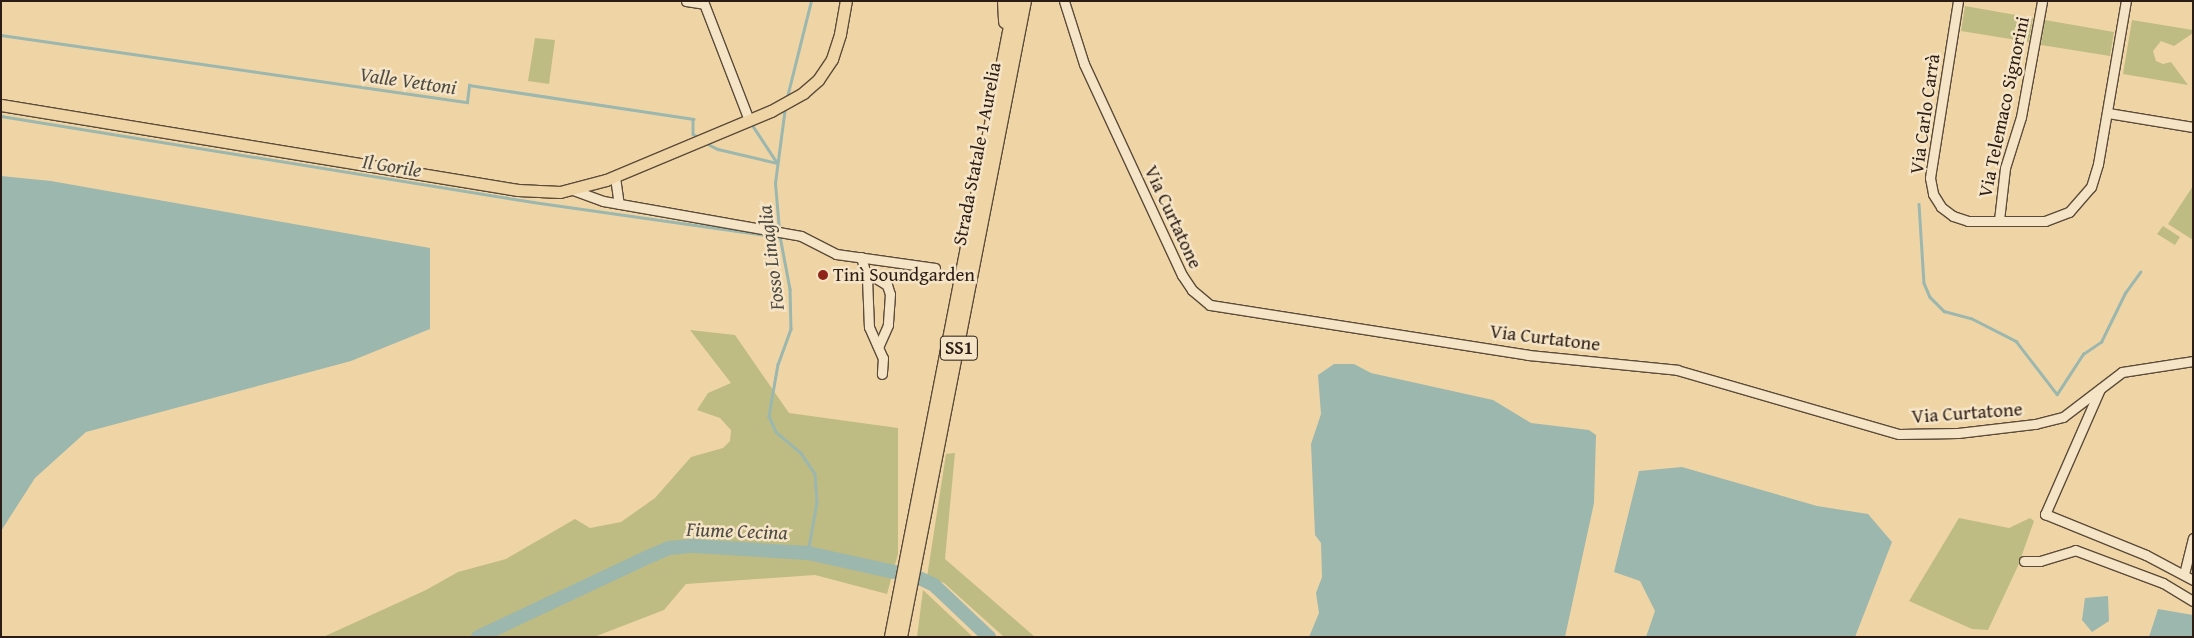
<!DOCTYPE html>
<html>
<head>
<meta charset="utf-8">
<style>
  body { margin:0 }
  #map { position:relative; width:2194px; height:638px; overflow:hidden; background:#efd5a6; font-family:"Gentium Book Plus",serif }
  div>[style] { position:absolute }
  .green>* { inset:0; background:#bebc83 }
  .water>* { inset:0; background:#9bb7ae }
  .stream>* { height:2.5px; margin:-1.25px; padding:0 1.25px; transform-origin:1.25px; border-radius:1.25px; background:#9bb7ae }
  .river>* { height:14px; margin:-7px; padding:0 7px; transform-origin:7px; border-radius:7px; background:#9bb7ae }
  .roads { filter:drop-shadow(1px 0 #5c4b3a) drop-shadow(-1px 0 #5c4b3a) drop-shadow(0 1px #5c4b3a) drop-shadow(0 -1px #5c4b3a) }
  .minor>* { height:9px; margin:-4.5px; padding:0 4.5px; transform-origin:4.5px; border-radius:4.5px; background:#f5e4c5 }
  .major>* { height:11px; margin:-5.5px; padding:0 5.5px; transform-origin:5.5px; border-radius:5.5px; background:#efd5a6 }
  .highway>* { height:12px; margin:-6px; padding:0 6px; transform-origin:6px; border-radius:6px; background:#efd5a6 }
  .dots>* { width:14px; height:14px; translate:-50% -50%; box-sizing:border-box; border:2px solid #f5e4c5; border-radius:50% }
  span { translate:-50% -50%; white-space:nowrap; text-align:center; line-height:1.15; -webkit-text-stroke:5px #f5e4c5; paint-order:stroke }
  .shield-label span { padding:1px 4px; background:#f5e4c5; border:1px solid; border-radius:4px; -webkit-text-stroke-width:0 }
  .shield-label { font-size:18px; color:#2b1d16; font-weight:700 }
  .street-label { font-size:19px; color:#2b1d16 }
  .poi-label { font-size:19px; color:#2b1d16 }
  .left { translate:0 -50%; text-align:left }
  .water-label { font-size:20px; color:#4d4b44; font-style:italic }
  .frame { position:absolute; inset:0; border:2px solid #2b1d16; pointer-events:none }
</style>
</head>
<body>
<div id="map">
  <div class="green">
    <i style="clip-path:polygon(1965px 6px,2033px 18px,2029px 42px,1961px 31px)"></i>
    <i style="clip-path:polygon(2045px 20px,2114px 32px,2110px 56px,2041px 45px)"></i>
    <i style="clip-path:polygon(2132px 20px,2193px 30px,2193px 33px,2174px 46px,2161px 41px,2153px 51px,2156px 61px,2163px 64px,2171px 62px,2188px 85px,2123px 74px)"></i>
    <i style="clip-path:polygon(535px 38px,555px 40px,549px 84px,528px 81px)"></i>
    <i style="clip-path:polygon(2193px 186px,2193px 240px,2168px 224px)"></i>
    <i style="clip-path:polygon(2163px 226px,2180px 237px,2175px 245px,2157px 234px)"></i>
    <i style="clip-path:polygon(690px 330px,735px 335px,789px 413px,898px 428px,898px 554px,887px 594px,815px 575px,686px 584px,664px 610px,594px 637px,323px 637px,426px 590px,458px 572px,506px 559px,575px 519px,590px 528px,621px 522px,655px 498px,691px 457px,723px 448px,730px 441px,731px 430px,720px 418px,697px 410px,708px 393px,731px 383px)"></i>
    <i style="clip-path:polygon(955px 453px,945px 559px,1035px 637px,1004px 637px,944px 583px,927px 577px,946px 454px)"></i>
    <i style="clip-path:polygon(1959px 518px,2009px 528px,2030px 518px,2034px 521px,2018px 566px,1988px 630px,1972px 629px,1909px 601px)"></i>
    <i style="clip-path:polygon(923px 590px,973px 637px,917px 637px)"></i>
  </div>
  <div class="water">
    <i style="clip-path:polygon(1px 176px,51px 181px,430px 248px,430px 329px,351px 361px,86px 432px,35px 478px,1px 531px)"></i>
    <i style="clip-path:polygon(1334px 364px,1354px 364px,1371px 373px,1493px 400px,1531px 423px,1589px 430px,1596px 435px,1594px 503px,1565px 637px,1309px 637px,1319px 613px,1316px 593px,1322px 577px,1321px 543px,1315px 535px,1311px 444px,1321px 414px,1318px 375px)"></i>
    <i style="clip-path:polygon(1682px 467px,1817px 506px,1868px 514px,1892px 542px,1855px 637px,1646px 637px,1655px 611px,1640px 581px,1614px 572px,1639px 471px)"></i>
    <i style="clip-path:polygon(2108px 596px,2109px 621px,2092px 632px,2082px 620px,2085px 598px)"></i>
    <i style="clip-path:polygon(2158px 609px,2193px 615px,2193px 637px,2149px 637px)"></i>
  </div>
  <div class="stream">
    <i style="left:1px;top:35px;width:471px;rotate:8.2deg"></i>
    <i style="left:467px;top:102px;width:17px;rotate:-83deg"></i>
    <i style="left:469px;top:85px;width:227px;rotate:8.6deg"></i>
    <i style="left:693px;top:119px;width:15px;rotate:90deg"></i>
    <i style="left:693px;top:134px;width:6px;rotate:31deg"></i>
    <i style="left:787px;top:97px;width:99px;rotate:-76deg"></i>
    <i style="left:1px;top:116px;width:539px;rotate:9.18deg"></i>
    <i style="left:533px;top:202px;width:249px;rotate:8.1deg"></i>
    <i style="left:753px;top:126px;width:42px;rotate:56.7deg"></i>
    <i style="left:706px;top:143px;width:13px;rotate:27deg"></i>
    <i style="left:718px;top:149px;width:61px;rotate:13.3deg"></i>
    <i style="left:1919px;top:204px;width:79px;rotate:86.4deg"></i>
    <i style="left:1924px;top:283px;width:15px;rotate:67deg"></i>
    <i style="left:1930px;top:297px;width:20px;rotate:45deg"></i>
    <i style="left:1944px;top:311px;width:28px;rotate:15deg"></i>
    <i style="left:1971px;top:318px;width:51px;rotate:27.1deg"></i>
    <i style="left:2016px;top:341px;width:67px;rotate:52.3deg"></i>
    <i style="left:2057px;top:394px;width:48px;rotate:-57deg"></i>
    <i style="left:2083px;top:354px;width:22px;rotate:-34deg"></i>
    <i style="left:2101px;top:342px;width:55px;rotate:-63.9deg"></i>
    <i style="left:2125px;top:293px;width:26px;rotate:-54deg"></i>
    <i style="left:779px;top:230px;width:47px;rotate:-94.9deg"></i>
    <i style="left:775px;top:183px;width:77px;rotate:-82.5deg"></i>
    <i style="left:780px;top:236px;width:54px;rotate:79.3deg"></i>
    <i style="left:790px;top:289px;width:40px;rotate:88.6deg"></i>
    <i style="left:791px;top:329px;width:37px;rotate:110deg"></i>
    <i style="left:778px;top:364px;width:53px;rotate:99.8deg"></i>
    <i style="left:769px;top:416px;width:17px;rotate:66deg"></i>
    <i style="left:776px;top:432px;width:33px;rotate:40deg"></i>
    <i style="left:801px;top:453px;width:25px;rotate:56deg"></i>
    <i style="left:815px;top:474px;width:28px;rotate:86deg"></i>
    <i style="left:817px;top:502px;width:52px;rotate:100deg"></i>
  </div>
  <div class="river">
    <i style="left:478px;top:637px;width:188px;rotate:-25.2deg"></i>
    <i style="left:648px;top:557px;width:23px;rotate:-23deg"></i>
    <i style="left:669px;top:548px;width:25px;rotate:-5deg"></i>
    <i style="left:694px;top:546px;width:114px;rotate:3.5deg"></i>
    <i style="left:808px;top:553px;width:112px;rotate:12.4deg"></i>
    <i style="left:917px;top:577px;width:19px;rotate:25deg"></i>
    <i style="left:934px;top:585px;width:76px;rotate:43.4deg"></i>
  </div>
  <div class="roads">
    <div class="minor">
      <i style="left:686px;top:1px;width:18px;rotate:9deg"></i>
      <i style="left:703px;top:1px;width:128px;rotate:68.9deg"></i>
      <i style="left:1064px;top:1px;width:66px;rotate:72.4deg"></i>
      <i style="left:1084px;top:64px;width:233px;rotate:65.1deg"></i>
      <i style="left:1182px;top:275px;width:18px;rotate:56deg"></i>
      <i style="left:1192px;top:290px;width:23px;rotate:40deg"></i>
      <i style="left:1210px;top:305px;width:322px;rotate:8.9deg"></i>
      <i style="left:1528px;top:355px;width:150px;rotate:5.7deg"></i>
      <i style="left:1677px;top:370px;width:231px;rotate:16.1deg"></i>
      <i style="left:1899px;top:434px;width:59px;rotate:-1deg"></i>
      <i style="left:1958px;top:433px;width:78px;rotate:-6.7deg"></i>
      <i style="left:2035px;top:424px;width:29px;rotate:-14deg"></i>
      <i style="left:2063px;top:417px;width:74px;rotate:-37.3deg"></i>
      <i style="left:2122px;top:372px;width:72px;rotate:-8.8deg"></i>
      <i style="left:1958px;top:1px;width:179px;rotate:99deg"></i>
      <i style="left:1930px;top:178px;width:16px;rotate:79deg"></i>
      <i style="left:1933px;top:194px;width:15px;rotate:58deg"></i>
      <i style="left:1941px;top:207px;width:15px;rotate:37deg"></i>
      <i style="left:1953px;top:216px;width:16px;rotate:18deg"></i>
      <i style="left:1968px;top:221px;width:77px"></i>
      <i style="left:2045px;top:221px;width:26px;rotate:-21deg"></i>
      <i style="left:2069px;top:212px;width:33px;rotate:-49deg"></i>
      <i style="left:2091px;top:187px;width:24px;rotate:-73deg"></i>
      <i style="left:2098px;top:164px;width:165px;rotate:-80.3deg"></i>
      <i style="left:2108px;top:113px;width:86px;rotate:9.4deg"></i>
      <i style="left:615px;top:177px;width:27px;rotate:82deg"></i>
      <i style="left:573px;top:190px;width:32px;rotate:20deg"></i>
      <i style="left:603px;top:201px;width:201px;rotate:10deg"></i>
      <i style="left:801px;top:236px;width:39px;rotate:27deg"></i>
      <i style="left:836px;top:254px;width:100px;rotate:8deg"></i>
      <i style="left:1999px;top:220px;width:52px;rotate:-83.4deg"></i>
      <i style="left:2005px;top:168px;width:53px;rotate:-72.6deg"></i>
      <i style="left:2021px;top:117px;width:118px;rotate:-79.7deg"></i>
      <i style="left:861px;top:257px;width:22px;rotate:74deg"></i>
      <i style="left:867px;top:278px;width:49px;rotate:87.7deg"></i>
      <i style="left:869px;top:327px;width:34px;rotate:66deg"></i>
      <i style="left:883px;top:358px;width:16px;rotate:94deg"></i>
      <i style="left:866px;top:272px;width:25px;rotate:32deg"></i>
      <i style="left:887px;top:285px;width:9px;rotate:72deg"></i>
      <i style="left:890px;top:294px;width:31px;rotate:94deg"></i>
      <i style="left:888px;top:325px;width:24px;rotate:114deg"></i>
      <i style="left:2100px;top:389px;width:137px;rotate:113.7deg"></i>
      <i style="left:2045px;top:514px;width:109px;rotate:22.1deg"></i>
      <i style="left:2146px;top:555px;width:53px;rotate:28deg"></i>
      <i style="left:2024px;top:561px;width:16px"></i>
      <i style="left:2040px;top:561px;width:37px;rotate:-17deg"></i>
      <i style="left:2075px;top:550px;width:94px;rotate:20.6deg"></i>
      <i style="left:2163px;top:583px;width:35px;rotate:31deg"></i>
      <i style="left:2184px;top:574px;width:37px;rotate:-76deg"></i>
    </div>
    <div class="major">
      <i style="left:1px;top:105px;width:524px;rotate:9.34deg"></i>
      <i style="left:518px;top:190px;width:42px;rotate:2.7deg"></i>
      <i style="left:560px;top:192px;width:48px;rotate:-14.6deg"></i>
      <i style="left:606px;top:180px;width:179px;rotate:-22.7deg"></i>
      <i style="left:771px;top:111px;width:37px;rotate:-29deg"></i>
      <i style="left:803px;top:93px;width:20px;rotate:-41deg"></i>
      <i style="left:818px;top:80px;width:25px;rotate:-56deg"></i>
      <i style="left:832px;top:59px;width:26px;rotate:-72deg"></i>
      <i style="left:840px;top:34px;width:34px;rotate:-80deg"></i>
    </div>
    <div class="highway">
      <i style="left:1004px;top:1px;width:21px;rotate:87deg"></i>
      <i style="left:891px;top:637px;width:648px;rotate:-78.97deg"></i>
      <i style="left:901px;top:637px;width:648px;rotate:-78.97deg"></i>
    </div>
  </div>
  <div class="dots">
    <i style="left:823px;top:275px;background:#8f2418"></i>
  </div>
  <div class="shield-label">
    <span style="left:959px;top:348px">SS1</span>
  </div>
  <div class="street-label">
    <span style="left:2004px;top:107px;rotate:-78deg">Via Telemaco Signorini</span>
    <span style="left:1925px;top:114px;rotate:-82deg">Via Carlo Carrà</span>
    <span style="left:977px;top:154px;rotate:-79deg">Strada Statale 1 Aurelia</span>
    <span style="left:1173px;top:217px;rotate:65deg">Via Curtatone</span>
    <span style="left:1545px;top:338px;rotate:7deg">Via Curtatone</span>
    <span style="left:1967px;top:413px;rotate:-4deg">Via Curtatone</span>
  </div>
  <div class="poi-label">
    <span class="left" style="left:833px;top:275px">Tinì Soundgarden</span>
  </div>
  <div class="water-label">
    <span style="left:408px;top:80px;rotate:8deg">Valle Vettoni</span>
    <span style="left:392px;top:165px;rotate:9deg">Il Gorile</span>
    <span style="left:770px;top:258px;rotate:-97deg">Fosso Linaglia</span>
    <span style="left:737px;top:530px;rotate:2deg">Fiume Cecina</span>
  </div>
  <div class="frame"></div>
</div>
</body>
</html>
